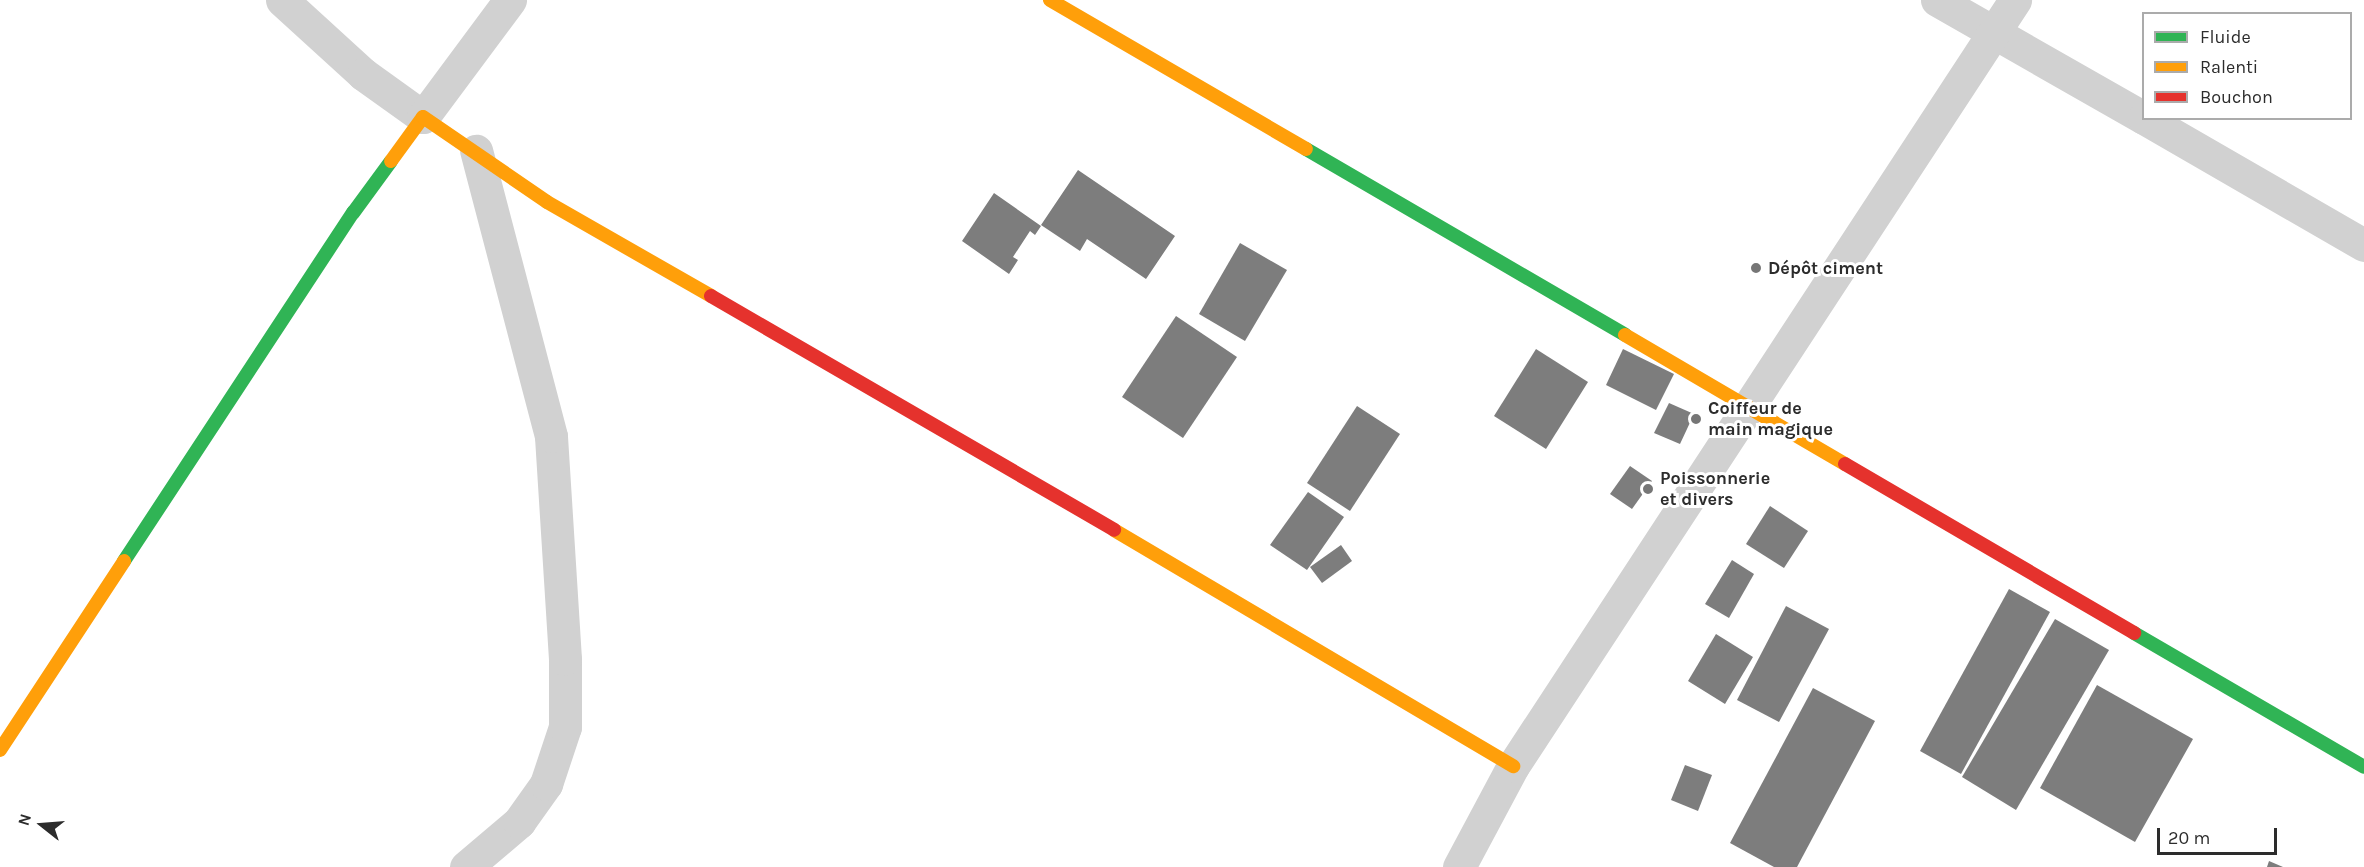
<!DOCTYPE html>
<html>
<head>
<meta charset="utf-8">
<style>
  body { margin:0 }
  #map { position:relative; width:2364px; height:867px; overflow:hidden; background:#fff; font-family:Karla,sans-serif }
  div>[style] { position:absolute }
  .building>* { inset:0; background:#7d7d7d }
  .street>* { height:33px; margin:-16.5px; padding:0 16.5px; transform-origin:16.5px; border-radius:16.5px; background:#d1d1d1 }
  .fast>* { height:14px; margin:-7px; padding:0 7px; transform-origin:7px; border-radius:7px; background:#30b455 }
  .slow>* { height:14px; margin:-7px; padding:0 7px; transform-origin:7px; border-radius:7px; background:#ff9f0a }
  .jam>* { height:14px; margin:-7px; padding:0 7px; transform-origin:7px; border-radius:7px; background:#e5322d }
  .dots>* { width:16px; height:16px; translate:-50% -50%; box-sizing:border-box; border:3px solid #fff; border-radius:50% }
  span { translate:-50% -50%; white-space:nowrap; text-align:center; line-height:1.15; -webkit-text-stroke:6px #fff; paint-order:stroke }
  .poi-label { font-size:18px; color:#2c2c2c; font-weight:700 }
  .left { translate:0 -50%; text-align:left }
  .legend { position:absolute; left:2142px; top:12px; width:210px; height:108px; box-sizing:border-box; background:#fff; border:2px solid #ababab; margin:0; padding:8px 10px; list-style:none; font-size:18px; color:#2c2c2c }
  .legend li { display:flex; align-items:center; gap:12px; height:30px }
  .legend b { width:30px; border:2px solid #ababab }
  .north { position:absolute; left:12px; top:795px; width:60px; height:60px; -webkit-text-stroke:4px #fff; paint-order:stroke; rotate:287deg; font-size:16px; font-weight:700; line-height:24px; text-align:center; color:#2c2c2c }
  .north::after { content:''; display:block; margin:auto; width:21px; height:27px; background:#2c2c2c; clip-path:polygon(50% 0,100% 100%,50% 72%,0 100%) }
  .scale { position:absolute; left:2157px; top:828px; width:120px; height:27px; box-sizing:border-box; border:3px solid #2c2c2c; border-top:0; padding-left:8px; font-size:18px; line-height:21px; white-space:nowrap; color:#2c2c2c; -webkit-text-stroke:4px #fff; paint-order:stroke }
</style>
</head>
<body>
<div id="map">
  <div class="building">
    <i style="clip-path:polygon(1078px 170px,1175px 236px,1146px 279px,1087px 239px,1080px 251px,1041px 225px)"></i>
    <i style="clip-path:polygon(994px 193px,1041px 226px,1035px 235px,1030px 231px,1013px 257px,1018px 260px,1009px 274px,962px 241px)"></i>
    <i style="clip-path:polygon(1240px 243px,1287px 270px,1245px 341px,1199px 314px)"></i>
    <i style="clip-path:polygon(1176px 316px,1237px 357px,1183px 438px,1122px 397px)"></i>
    <i style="clip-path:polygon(1536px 349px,1588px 382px,1546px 449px,1494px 416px)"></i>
    <i style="clip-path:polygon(1623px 349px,1674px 374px,1656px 410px,1606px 385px)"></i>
    <i style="clip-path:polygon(1669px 403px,1694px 414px,1680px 444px,1654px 433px)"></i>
    <i style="clip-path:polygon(1357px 406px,1400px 434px,1350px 511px,1307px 483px)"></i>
    <i style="clip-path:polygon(1630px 466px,1652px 481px,1632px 509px,1610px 494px)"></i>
    <i style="clip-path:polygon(1308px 492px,1344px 517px,1307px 570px,1270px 545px)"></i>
    <i style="clip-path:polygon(1770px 506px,1808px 531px,1784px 568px,1746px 544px)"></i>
    <i style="clip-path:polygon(1341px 545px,1352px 561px,1322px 583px,1310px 567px)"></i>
    <i style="clip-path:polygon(1732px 560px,1754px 574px,1729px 618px,1705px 604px)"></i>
    <i style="clip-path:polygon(2009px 589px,2050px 612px,1961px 774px,1920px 751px)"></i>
    <i style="clip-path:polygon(1786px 606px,1829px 629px,1779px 722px,1737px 700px)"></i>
    <i style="clip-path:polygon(2055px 619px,2109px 650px,2016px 810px,1962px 777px)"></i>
    <i style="clip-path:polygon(1716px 634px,1753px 657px,1725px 704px,1688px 681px)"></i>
    <i style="clip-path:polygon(2097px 685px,2193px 739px,2135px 842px,2040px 788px)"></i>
    <i style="clip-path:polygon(1813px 688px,1875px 721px,1797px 867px,1774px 867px,1730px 843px)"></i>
    <i style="clip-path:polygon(1685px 765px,1712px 775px,1698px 811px,1671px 800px)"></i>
    <i style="clip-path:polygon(2269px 861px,2283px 867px,2267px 867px)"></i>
  </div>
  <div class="street">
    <i style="left:282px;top:0;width:110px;rotate:42.4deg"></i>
    <i style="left:363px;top:74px;width:74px;rotate:35.6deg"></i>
    <i style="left:423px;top:117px;width:146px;rotate:-53.4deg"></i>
    <i style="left:1937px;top:0;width:238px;rotate:29.7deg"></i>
    <i style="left:2144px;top:118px;width:254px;rotate:30deg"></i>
    <i style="left:466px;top:867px;width:70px;rotate:-40.3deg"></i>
    <i style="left:519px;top:822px;width:47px;rotate:-54.6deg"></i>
    <i style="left:546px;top:784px;width:60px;rotate:-71.6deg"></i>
    <i style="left:565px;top:727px;width:68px;rotate:-90deg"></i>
    <i style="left:565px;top:659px;width:223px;rotate:-93.6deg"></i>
    <i style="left:551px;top:436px;width:295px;rotate:-104.7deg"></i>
    <i style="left:1459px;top:867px;width:115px;rotate:-61.9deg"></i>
    <i style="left:1513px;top:766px;width:916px;rotate:-56.76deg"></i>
  </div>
  <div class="fast">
    <i style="left:1306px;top:149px;width:369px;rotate:30.2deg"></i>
    <i style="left:124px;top:561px;width:417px;rotate:-56.7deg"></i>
    <i style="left:353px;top:213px;width:64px;rotate:-53.8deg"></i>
    <i style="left:2134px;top:633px;width:266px;rotate:30.2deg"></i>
  </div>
  <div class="slow">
    <i style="left:1050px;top:0;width:296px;rotate:30.2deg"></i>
    <i style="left:391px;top:161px;width:54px;rotate:-54deg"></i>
    <i style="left:423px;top:117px;width:150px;rotate:34.4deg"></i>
    <i style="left:547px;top:202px;width:189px;rotate:29.8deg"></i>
    <i style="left:1625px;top:335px;width:255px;rotate:30.4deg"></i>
    <i style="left:1114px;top:530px;width:464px;rotate:30.6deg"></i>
    <i style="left:0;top:750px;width:226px;rotate:-56.7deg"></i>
  </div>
  <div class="jam">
    <i style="left:711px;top:296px;width:466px;rotate:30.1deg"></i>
    <i style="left:1845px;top:464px;width:335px;rotate:30.3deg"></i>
  </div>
  <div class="dots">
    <i style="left:1756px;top:268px;background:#767676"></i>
    <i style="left:1696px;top:419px;background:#767676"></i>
    <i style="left:1648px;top:489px;background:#767676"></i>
  </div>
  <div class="poi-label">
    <span class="left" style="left:1768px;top:268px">Dépôt ciment</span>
    <span class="left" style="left:1708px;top:419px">Coiffeur de<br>main magique</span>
    <span class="left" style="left:1660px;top:489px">Poissonnerie<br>et divers</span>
  </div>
  <ul class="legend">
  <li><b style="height:8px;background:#30b455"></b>Fluide</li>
  <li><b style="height:8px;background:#ff9f0a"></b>Ralenti</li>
  <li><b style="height:8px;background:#e5322d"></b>Bouchon</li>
  </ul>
  <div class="north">N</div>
  <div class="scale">20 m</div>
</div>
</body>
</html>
